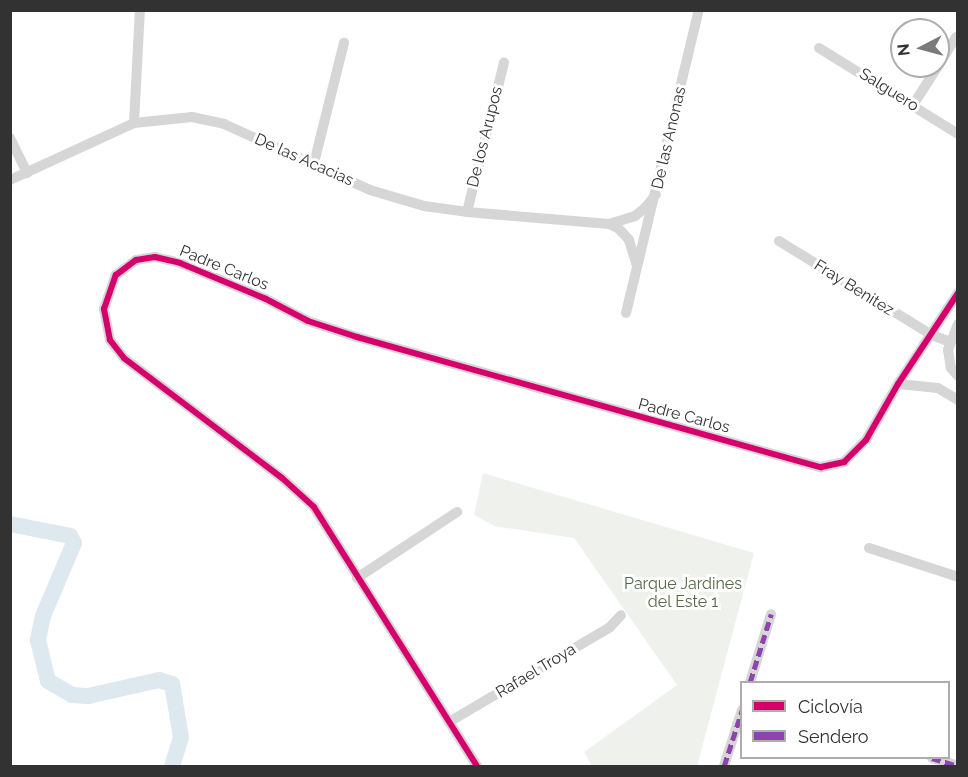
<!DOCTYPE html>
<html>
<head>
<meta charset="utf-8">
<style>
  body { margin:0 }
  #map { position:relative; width:968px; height:777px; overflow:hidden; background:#fff; font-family:Raleway,sans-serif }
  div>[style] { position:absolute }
  .green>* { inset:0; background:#eff2ec }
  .river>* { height:16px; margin:-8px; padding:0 8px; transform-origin:8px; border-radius:8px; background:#dde8ef }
  .minor>* { height:10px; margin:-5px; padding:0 5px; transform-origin:5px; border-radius:5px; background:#d6d6d6 }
  .quiet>* { height:4.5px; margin-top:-2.25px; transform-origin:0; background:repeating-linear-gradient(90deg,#8e44ad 0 9px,transparent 0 13.5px) }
  .cycleway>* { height:6px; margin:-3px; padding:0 3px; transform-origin:3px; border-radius:3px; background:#d6006c }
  span { translate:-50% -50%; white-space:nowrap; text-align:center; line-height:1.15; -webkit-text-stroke:6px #fff; paint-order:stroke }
  .street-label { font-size:16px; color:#323232 }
  .park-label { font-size:16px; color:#546944 }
  .frame { position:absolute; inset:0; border:12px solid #323232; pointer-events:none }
  .legend { position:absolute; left:740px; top:681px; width:210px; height:78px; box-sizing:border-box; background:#fff; border:2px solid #adadad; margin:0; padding:8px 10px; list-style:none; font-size:18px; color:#323232 }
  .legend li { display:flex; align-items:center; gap:12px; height:30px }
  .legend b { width:30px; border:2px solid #adadad }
  .north { position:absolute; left:890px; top:18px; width:60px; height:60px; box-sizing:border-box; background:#fff; border:2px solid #adadad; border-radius:50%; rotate:264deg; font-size:16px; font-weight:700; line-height:24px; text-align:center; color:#323232 }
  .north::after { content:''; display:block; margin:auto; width:21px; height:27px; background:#7a7a7a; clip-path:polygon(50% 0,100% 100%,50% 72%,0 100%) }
</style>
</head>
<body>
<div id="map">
  <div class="green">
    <i style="clip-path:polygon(483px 473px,754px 553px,697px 766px,592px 766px,584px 752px,677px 685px,574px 538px,494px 526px,474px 515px)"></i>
  </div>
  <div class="river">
    <i style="left:10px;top:524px;width:61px;rotate:11.3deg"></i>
    <i style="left:70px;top:536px;width:8px;rotate:60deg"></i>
    <i style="left:74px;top:543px;width:79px;rotate:113deg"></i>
    <i style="left:43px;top:616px;width:25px;rotate:102deg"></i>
    <i style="left:38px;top:640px;width:42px;rotate:76.3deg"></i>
    <i style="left:48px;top:681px;width:28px;rotate:30deg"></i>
    <i style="left:72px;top:695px;width:16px;rotate:4deg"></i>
    <i style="left:88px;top:696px;width:73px;rotate:-12.7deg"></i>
    <i style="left:159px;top:680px;width:14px;rotate:17deg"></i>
    <i style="left:172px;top:684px;width:54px;rotate:80.4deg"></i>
    <i style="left:181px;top:737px;width:30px;rotate:107deg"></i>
  </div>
  <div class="minor">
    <i style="left:819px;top:48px;width:163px;rotate:31.7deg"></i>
    <i style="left:938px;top:66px;width:34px;rotate:-58deg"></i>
    <i style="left:913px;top:105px;width:46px;rotate:-57.3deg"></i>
    <i style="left:134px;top:123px;width:113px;rotate:-87deg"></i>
    <i style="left:10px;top:138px;width:39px;rotate:64deg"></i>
    <i style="left:314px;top:163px;width:124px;rotate:-76deg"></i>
    <i style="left:10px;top:180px;width:136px;rotate:-24.7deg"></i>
    <i style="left:134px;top:123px;width:58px;rotate:-5.9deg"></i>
    <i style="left:192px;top:117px;width:33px;rotate:12deg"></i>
    <i style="left:224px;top:124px;width:160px;rotate:24.3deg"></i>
    <i style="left:370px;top:190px;width:56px;rotate:16.5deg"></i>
    <i style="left:424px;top:206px;width:43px;rotate:7.9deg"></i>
    <i style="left:467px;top:212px;width:143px;rotate:4.8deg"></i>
    <i style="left:609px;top:224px;width:27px;rotate:-17deg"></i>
    <i style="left:635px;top:216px;width:14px;rotate:-39deg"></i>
    <i style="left:646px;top:207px;width:16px;rotate:-52deg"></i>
    <i style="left:467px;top:212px;width:154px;rotate:-76.1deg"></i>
    <i style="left:609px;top:224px;width:10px;rotate:24deg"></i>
    <i style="left:618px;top:228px;width:16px;rotate:47deg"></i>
    <i style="left:629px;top:240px;width:24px;rotate:73deg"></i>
    <i style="left:779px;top:241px;width:177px;rotate:31.6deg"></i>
    <i style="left:930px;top:334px;width:22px;rotate:22deg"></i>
    <i style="left:626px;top:313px;width:312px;rotate:-76.5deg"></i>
    <i style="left:958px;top:324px;width:28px;rotate:111deg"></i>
    <i style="left:948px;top:350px;width:18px;rotate:81deg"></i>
    <i style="left:951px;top:368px;width:11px;rotate:49deg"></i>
    <i style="left:898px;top:384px;width:40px;rotate:5.7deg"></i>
    <i style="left:938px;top:388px;width:23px;rotate:31deg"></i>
    <i style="left:869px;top:548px;width:94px;rotate:18deg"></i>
    <i style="left:357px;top:578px;width:120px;rotate:-33.4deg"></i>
    <i style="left:750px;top:682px;width:71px;rotate:-72.8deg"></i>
    <i style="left:449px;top:722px;width:187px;rotate:-30.5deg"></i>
    <i style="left:610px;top:627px;width:16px;rotate:-47deg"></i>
    <i style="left:932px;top:758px;width:27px;rotate:17deg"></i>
    <i style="left:477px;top:766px;width:306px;rotate:-122.2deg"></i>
    <i style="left:314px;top:507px;width:43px;rotate:-137.8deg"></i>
    <i style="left:282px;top:478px;width:198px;rotate:-142.8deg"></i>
    <i style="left:124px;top:358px;width:23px;rotate:-128deg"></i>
    <i style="left:110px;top:340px;width:32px;rotate:-101deg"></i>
    <i style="left:104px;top:309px;width:36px;rotate:-71deg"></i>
    <i style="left:116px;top:275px;width:25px;rotate:-37deg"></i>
    <i style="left:136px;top:260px;width:19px;rotate:-9deg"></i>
    <i style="left:155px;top:257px;width:26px;rotate:13deg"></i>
    <i style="left:180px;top:263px;width:93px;rotate:22.7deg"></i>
    <i style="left:266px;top:299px;width:47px;rotate:27.6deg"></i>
    <i style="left:308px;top:321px;width:52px;rotate:18.1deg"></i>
    <i style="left:357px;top:337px;width:482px;rotate:15.7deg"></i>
    <i style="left:821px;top:467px;width:24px;rotate:-12deg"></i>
    <i style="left:844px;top:462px;width:31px;rotate:-45deg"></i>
    <i style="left:866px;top:440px;width:64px;rotate:-60.3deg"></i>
    <i style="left:898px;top:384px;width:109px;rotate:-56.6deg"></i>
    <i style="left:724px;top:766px;width:59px;rotate:-72.2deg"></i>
  </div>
  <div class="quiet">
    <i style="left:750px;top:682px;width:71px;rotate:-72.8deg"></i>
    <i style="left:932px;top:758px;width:27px;rotate:17deg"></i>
    <i style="left:724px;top:766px;width:59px;rotate:-72.2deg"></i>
  </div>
  <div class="cycleway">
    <i style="left:477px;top:766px;width:306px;rotate:-122.2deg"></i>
    <i style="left:314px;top:507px;width:43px;rotate:-137.8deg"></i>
    <i style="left:282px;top:478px;width:198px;rotate:-142.8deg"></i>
    <i style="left:124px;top:358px;width:23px;rotate:-128deg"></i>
    <i style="left:110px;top:340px;width:32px;rotate:-101deg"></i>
    <i style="left:104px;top:309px;width:36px;rotate:-71deg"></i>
    <i style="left:116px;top:275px;width:25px;rotate:-37deg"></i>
    <i style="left:136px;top:260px;width:19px;rotate:-9deg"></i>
    <i style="left:155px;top:257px;width:26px;rotate:13deg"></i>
    <i style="left:180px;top:263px;width:93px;rotate:22.7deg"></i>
    <i style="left:266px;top:299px;width:47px;rotate:27.6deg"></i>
    <i style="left:308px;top:321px;width:52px;rotate:18.1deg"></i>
    <i style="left:357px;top:337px;width:482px;rotate:15.7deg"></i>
    <i style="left:821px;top:467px;width:24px;rotate:-12deg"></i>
    <i style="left:844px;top:462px;width:31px;rotate:-45deg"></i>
    <i style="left:866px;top:440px;width:64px;rotate:-60.3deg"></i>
    <i style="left:898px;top:384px;width:109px;rotate:-56.6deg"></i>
  </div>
  <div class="street-label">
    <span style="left:889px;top:90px;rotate:32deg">Salguero</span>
    <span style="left:485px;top:137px;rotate:-76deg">De los Arupos</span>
    <span style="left:669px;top:138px;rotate:-77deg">De las Anonas</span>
    <span style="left:304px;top:160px;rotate:24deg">De las Acacias</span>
    <span style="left:224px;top:268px;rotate:22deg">Padre Carlos</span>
    <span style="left:854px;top:288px;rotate:32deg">Fray Benitez</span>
    <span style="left:684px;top:416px;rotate:15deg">Padre Carlos</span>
    <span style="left:536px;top:671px;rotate:-31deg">Rafael Troya</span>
  </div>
  <div class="park-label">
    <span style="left:683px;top:593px">Parque Jardines<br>del Este 1</span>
  </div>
  <div class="frame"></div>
  <ul class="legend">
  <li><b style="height:8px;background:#d6006c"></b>Ciclovía</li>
  <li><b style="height:8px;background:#8e44ad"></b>Sendero</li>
  </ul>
  <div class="north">N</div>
</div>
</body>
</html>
